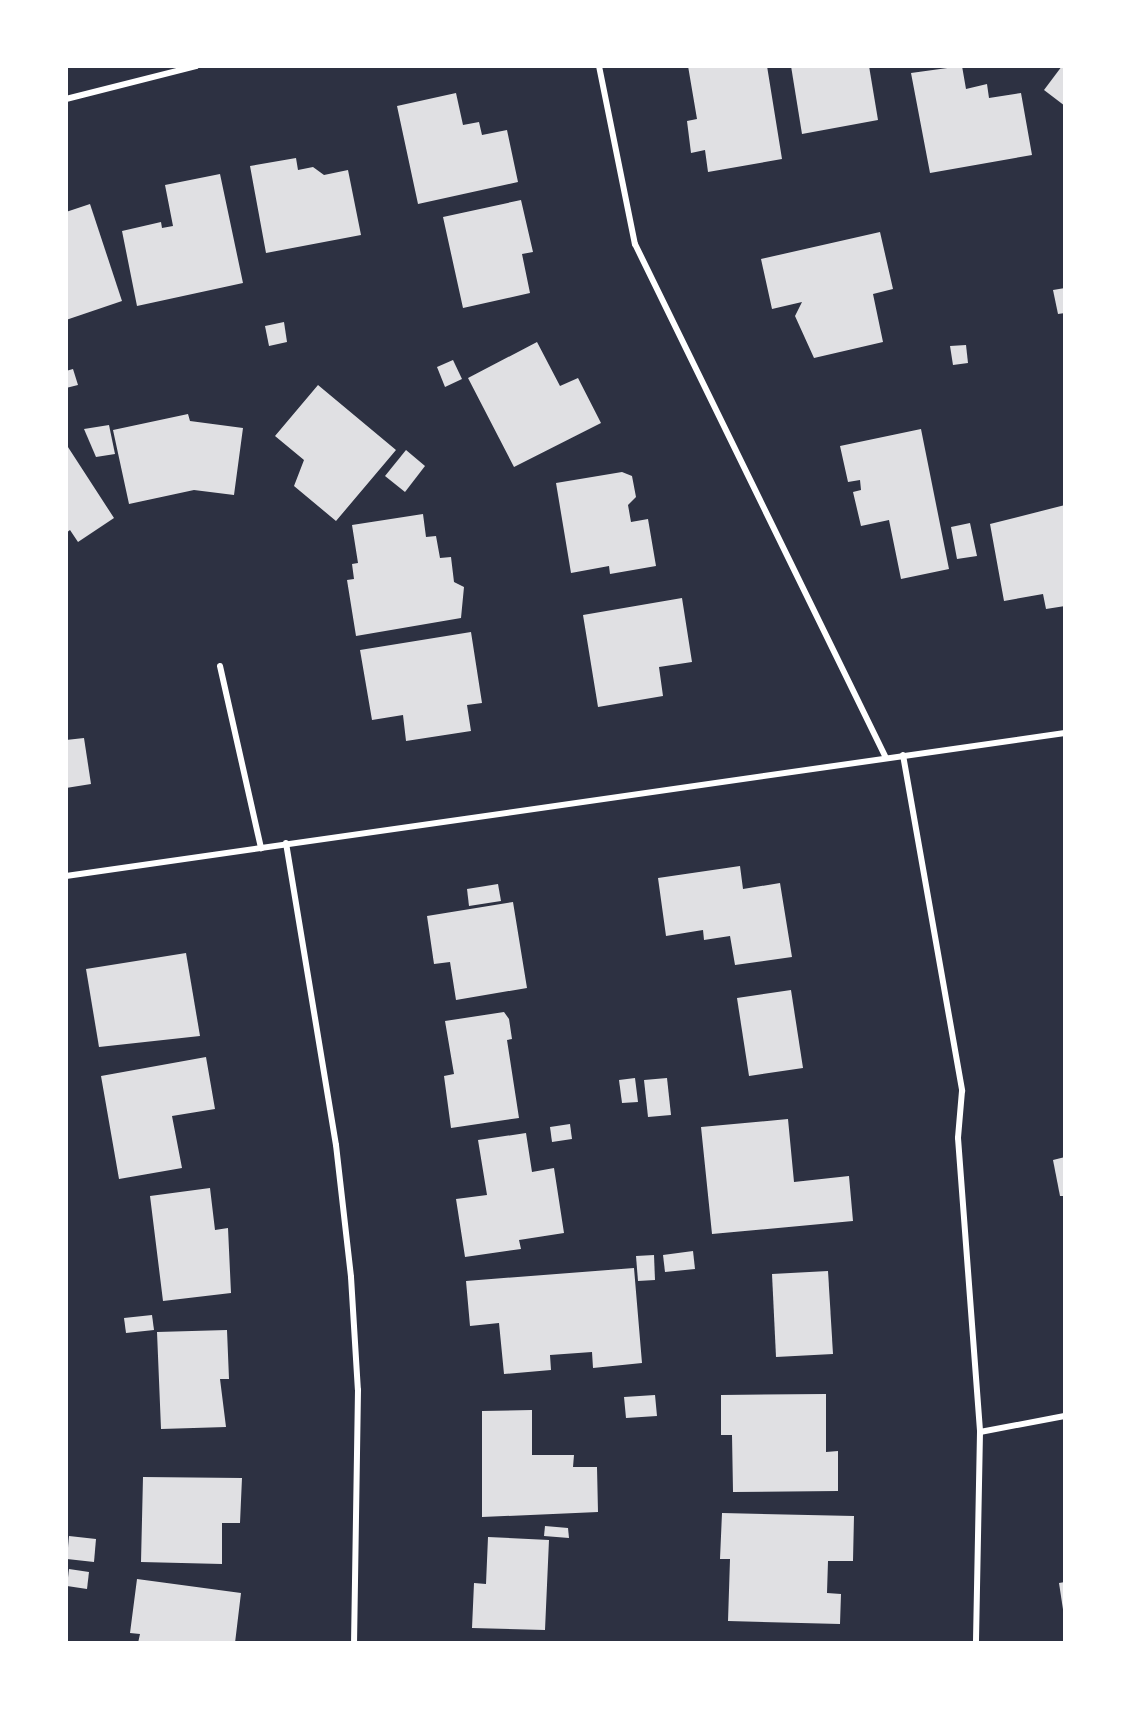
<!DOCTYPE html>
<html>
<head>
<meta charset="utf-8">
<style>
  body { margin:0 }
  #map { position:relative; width:1131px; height:1709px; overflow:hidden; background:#2d3142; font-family:"Nunito Sans",sans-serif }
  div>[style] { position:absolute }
  .building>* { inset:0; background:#e0e0e3 }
  .minor>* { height:6px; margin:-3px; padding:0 3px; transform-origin:3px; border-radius:3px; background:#fff }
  span { translate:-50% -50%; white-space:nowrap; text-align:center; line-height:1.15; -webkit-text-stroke:4.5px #fff; paint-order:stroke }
  .frame { position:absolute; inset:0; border:68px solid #fff; pointer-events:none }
</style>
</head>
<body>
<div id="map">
  <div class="building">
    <i style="clip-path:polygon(688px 66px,767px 66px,782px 159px,708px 172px,705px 150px,691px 153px,687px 121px,697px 119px)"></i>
    <i style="clip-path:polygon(791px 66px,869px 66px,878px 120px,802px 134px)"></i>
    <i style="clip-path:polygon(962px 66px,966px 89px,987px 84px,989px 98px,1021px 93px,1032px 155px,930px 173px,911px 73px)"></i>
    <i style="clip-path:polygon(1062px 66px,1065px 66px,1065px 106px,1044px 90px)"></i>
    <i style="clip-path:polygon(456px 93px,463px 125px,479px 122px,482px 135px,507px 130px,518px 182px,418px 204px,397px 106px)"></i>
    <i style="clip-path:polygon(296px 158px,298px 170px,313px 167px,324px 175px,348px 170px,361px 235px,266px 253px,250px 166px)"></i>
    <i style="clip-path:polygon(220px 174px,243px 283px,137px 306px,122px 231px,161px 222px,162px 228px,173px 226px,165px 185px)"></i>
    <i style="clip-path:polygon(521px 200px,533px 252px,522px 254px,530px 293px,463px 308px,443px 217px)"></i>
    <i style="clip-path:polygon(90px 204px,122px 301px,66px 320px,66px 212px)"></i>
    <i style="clip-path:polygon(880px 232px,893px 289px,873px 294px,883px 342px,814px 358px,795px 316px,802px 302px,772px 309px,761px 259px)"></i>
    <i style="clip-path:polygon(1065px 288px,1065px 313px,1058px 314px,1053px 290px)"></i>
    <i style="clip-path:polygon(284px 322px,287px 342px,269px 346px,265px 326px)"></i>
    <i style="clip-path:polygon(537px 342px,560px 386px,578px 378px,601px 423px,514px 467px,468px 378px)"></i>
    <i style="clip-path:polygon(966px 345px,968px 363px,953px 365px,950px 346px)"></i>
    <i style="clip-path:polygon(453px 360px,462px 379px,445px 387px,437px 367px)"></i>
    <i style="clip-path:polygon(73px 369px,78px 385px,66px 388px,66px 371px)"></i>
    <i style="clip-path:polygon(318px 385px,396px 450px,336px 521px,294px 486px,304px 460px,275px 436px)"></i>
    <i style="clip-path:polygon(188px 414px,190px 421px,243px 428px,234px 495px,194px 490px,129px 504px,113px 430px)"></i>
    <i style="clip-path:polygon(109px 425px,115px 454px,96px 457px,84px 429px)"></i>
    <i style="clip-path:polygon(921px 429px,949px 569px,901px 579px,889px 520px,861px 526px,853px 492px,861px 490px,860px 480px,848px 482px,840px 446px)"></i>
    <i style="clip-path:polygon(66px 444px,114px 518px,78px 542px,70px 530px,66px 533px)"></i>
    <i style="clip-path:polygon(406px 450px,425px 466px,405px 492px,385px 476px)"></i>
    <i style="clip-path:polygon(622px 472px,632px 476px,636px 497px,628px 505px,631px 522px,648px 519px,656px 566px,610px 574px,609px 566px,571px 573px,556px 483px)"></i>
    <i style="clip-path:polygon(1065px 505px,1065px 606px,1046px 609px,1043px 594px,1004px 601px,990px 524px)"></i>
    <i style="clip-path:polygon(423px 514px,426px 537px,436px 536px,440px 558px,451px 557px,454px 582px,464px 587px,461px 618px,356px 636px,347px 580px,354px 579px,352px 564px,358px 563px,352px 525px)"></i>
    <i style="clip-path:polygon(970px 523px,977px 556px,957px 559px,951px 527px)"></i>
    <i style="clip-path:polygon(682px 598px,692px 662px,659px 667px,663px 696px,598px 707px,583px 615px)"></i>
    <i style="clip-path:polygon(471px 632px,482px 703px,467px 705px,471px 731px,406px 741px,403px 715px,372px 720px,360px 650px)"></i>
    <i style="clip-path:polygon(84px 738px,91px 784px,66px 788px,66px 740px)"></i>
    <i style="clip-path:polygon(740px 866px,743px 889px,780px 883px,792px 957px,735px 965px,730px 936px,704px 940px,703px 930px,666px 936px,658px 878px)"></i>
    <i style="clip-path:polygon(498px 884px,501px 901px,469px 906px,467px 889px)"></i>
    <i style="clip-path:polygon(513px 902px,527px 988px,456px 1000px,450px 962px,434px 964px,427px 916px)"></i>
    <i style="clip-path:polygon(186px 953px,200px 1036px,99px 1047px,86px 969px)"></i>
    <i style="clip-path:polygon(791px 990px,803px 1068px,749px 1076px,737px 998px)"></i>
    <i style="clip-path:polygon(504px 1012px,509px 1019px,512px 1039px,507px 1040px,519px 1118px,451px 1128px,444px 1076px,454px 1074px,445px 1021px)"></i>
    <i style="clip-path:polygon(206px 1057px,215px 1109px,172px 1116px,182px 1168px,119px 1179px,101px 1076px)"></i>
    <i style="clip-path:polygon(635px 1078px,638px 1102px,622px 1103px,619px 1080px)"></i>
    <i style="clip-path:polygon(667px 1078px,671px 1115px,648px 1117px,644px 1080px)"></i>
    <i style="clip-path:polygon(788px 1119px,794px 1182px,849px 1176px,853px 1221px,712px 1234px,701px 1127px)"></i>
    <i style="clip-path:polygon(570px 1124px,572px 1139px,552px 1142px,550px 1127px)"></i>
    <i style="clip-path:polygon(526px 1133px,532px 1172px,554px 1168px,564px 1233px,519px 1240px,521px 1249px,465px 1257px,456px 1199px,487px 1195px,478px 1140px)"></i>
    <i style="clip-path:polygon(1065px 1157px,1065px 1196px,1060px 1196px,1053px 1160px)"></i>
    <i style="clip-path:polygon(210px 1188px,215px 1230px,228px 1228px,231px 1293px,163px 1301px,150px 1196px)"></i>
    <i style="clip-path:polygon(693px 1251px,695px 1269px,665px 1272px,663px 1255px)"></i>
    <i style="clip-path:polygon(654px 1255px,655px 1280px,638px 1281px,636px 1256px)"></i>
    <i style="clip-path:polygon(634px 1268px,642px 1363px,593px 1368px,592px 1352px,550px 1355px,551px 1370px,504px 1374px,499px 1323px,470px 1326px,466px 1281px)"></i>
    <i style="clip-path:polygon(828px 1271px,833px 1354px,776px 1357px,772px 1274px)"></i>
    <i style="clip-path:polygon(152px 1315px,154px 1330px,126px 1333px,124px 1318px)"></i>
    <i style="clip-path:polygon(227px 1330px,229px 1379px,220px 1379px,226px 1427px,161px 1429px,157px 1332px)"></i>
    <i style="clip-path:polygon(826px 1394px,826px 1452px,838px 1451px,838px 1491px,733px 1492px,732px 1435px,721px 1435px,721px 1395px)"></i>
    <i style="clip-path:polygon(655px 1395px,657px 1416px,626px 1418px,624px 1397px)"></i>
    <i style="clip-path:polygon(532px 1410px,532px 1455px,574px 1455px,573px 1467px,597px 1467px,598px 1512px,482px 1517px,482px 1411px)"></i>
    <i style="clip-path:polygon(143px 1477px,242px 1478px,240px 1523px,222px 1523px,222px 1564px,141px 1562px)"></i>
    <i style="clip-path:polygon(722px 1513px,854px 1516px,853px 1561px,828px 1561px,827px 1593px,841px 1594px,840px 1624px,728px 1621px,730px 1559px,720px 1559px)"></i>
    <i style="clip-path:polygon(545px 1526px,568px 1528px,569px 1538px,544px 1536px)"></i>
    <i style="clip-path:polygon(69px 1536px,96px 1539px,94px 1562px,67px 1559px)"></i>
    <i style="clip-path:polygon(488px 1537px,549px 1540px,545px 1630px,472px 1628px,474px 1583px,486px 1584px)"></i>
    <i style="clip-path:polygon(69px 1569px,89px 1572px,87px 1589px,67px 1586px)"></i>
    <i style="clip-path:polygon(137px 1579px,241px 1593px,235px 1643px,138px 1643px,140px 1634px,130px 1633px)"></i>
    <i style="clip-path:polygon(1065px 1582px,1065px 1616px,1064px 1616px,1059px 1583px)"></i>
  </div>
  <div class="minor">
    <i style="left:599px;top:66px;width:182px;rotate:78.6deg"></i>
    <i style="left:635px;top:244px;width:572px;rotate:63.97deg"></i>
    <i style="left:66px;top:99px;width:134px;rotate:-14.2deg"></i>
    <i style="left:220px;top:666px;width:187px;rotate:77.3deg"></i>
    <i style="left:903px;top:755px;width:341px;rotate:80deg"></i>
    <i style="left:962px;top:1091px;width:47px;rotate:94.9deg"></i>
    <i style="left:958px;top:1138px;width:295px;rotate:85.7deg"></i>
    <i style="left:980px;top:1432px;width:211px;rotate:91.1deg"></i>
    <i style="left:286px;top:843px;width:306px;rotate:80.6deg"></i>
    <i style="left:336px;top:1145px;width:133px;rotate:83.5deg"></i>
    <i style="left:351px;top:1277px;width:113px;rotate:86.5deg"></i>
    <i style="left:358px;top:1390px;width:253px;rotate:90.9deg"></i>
    <i style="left:66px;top:876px;width:1009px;rotate:-8.15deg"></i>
    <i style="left:980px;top:1432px;width:86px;rotate:-10.7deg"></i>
  </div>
  <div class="frame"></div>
</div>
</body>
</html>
